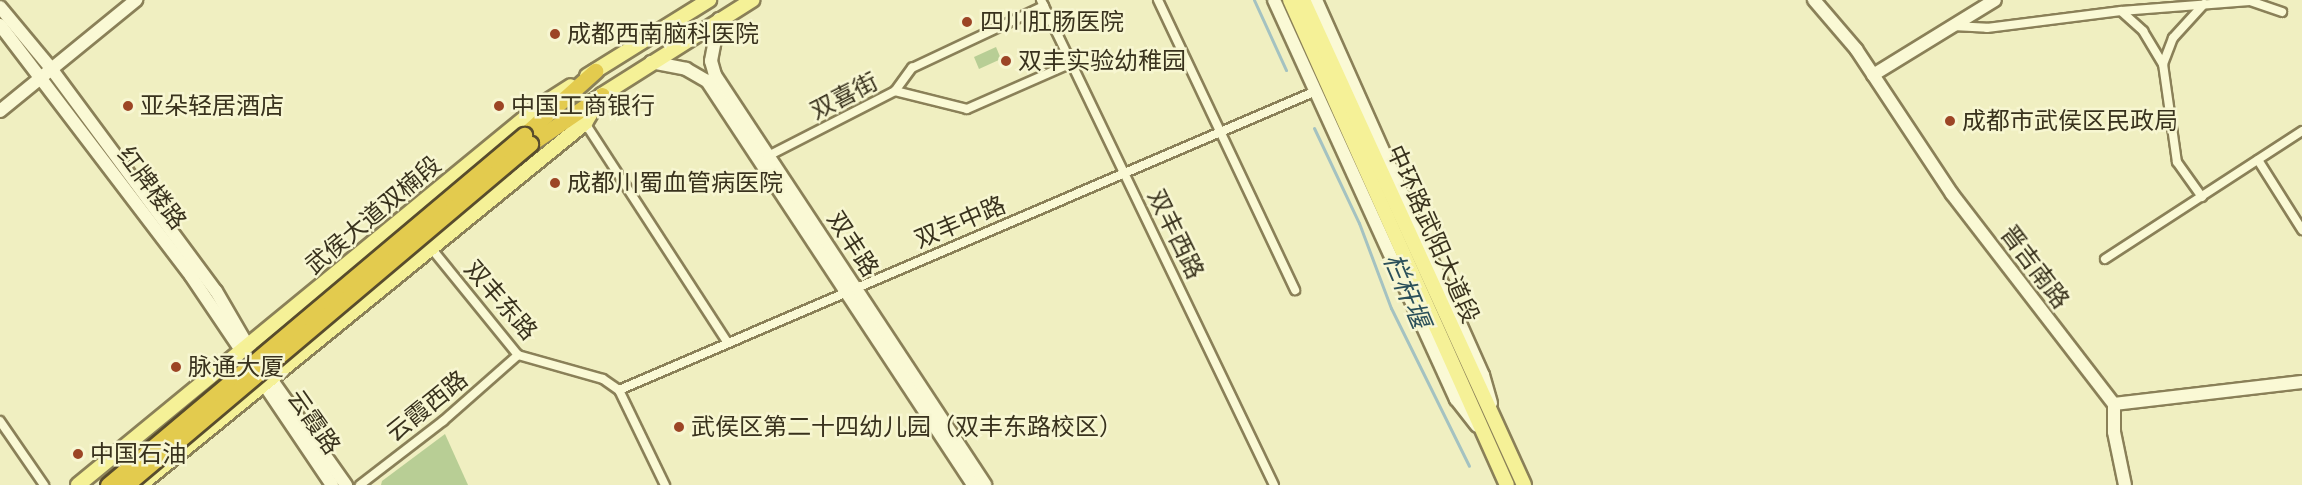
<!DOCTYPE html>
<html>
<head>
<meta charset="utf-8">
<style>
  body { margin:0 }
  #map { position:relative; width:2302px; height:485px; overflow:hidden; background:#f0efc1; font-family:"Zilla Slab","Noto Sans SC",serif }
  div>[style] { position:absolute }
  .green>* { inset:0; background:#b8ce95 }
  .stream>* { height:3px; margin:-1.5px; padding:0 1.5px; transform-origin:1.5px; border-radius:1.5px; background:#a4c2c1 }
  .roads { filter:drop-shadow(2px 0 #8a8058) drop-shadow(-2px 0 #8a8058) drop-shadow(0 2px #8a8058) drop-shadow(0 -2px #8a8058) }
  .street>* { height:8px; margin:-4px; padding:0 4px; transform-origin:4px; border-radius:4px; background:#faf9d5 }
  .secondary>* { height:12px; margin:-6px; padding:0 6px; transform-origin:6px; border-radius:6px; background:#faf9d5 }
  .primary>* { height:14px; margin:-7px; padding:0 7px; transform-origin:7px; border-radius:7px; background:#f5f197 }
  .highway>* { height:15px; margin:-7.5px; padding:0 7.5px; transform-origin:7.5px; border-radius:7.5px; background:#e3cb4e }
  .bridges { filter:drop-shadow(2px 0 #584c2c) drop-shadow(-2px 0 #584c2c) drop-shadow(0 2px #584c2c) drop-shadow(0 -2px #584c2c) }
  .highway-bridge>* { height:15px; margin:-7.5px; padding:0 7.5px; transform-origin:7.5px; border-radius:7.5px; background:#e3cb4e }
  .dots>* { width:16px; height:16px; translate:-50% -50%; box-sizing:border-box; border:3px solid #f7f6d1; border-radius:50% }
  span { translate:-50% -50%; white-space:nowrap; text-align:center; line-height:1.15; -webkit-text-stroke:5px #f7f6d1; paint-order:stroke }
  .poi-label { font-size:24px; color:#39321d }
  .left { translate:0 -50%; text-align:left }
  .street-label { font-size:24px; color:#39321d }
  .water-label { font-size:26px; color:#2b505a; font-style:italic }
</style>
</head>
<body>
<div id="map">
  <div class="green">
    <i style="clip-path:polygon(996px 47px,1001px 59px,979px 69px,974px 57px)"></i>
    <i style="clip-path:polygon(445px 434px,468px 485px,381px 485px,382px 481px)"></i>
  </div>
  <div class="stream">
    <i style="left:1254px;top:0;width:77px;rotate:65.4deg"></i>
    <i style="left:1314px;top:128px;width:105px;rotate:64.7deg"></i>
    <i style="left:1359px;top:223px;width:91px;rotate:69.4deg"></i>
    <i style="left:1391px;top:308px;width:176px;rotate:63.7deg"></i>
  </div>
  <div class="roads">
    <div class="street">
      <i style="left:1041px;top:0;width:538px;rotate:64.34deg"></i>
      <i style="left:1158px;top:0;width:321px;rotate:64.7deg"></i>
      <i style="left:2121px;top:11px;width:30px;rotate:42deg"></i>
      <i style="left:2143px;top:31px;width:39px;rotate:59deg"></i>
      <i style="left:2163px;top:64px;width:99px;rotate:81.9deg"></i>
      <i style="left:2177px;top:162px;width:43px;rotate:54.5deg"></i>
      <i style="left:1953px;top:26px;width:34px;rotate:3deg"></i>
      <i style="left:1987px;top:28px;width:135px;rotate:-7.2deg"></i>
      <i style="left:2121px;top:11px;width:129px;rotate:-4.4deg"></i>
      <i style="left:2250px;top:1px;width:34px;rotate:19deg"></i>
      <i style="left:2163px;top:64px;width:28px;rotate:-69deg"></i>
      <i style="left:2173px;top:38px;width:46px;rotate:-47.6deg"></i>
      <i style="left:895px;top:91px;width:29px;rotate:-54deg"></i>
      <i style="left:912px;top:68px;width:146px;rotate:-25.2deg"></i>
      <i style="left:585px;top:123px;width:262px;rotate:57deg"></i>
      <i style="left:770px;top:155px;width:140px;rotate:-27.1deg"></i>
      <i style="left:895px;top:91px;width:74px;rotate:14deg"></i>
      <i style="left:967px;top:109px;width:115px;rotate:-23.7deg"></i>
      <i style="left:2258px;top:160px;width:83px;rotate:57.8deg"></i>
      <i style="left:431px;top:248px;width:138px;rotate:50.9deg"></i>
      <i style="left:518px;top:355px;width:88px;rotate:15.8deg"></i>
      <i style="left:603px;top:379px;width:19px;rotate:35deg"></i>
      <i style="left:619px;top:390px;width:106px;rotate:64.2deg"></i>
      <i style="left:2105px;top:259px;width:235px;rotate:-33deg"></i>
      <i style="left:619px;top:390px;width:758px;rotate:-23.22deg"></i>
      <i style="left:0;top:421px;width:78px;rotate:55.5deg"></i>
      <i style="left:360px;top:485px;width:105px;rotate:-37.6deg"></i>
      <i style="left:443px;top:421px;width:100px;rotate:-41.3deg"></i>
    </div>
    <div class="secondary">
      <i style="left:1274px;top:0;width:439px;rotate:65.5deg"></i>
      <i style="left:1456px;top:399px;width:34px;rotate:52deg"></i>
      <i style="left:1316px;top:0;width:411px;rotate:66deg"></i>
      <i style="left:1483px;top:375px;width:29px;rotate:74deg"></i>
      <i style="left:1814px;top:0;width:65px;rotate:49.4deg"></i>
      <i style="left:1856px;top:49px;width:174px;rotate:56.5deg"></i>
      <i style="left:1952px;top:194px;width:265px;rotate:52.4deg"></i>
      <i style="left:0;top:7px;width:78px;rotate:50.2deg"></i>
      <i style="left:50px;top:67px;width:279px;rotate:53.5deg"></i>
      <i style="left:216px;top:291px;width:66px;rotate:59.9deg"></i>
      <i style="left:249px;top:348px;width:168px;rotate:54.7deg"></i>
      <i style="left:719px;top:19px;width:43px;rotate:100.8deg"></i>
      <i style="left:711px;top:61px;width:15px;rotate:74deg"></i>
      <i style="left:715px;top:75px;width:491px;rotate:56.6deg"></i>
      <i style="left:0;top:25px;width:315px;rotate:52.7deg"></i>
      <i style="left:191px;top:276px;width:252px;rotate:56deg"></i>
      <i style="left:651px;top:62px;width:36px;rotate:11deg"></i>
      <i style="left:686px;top:69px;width:24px;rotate:30deg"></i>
      <i style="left:707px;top:81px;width:484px;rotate:56.6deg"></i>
      <i style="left:1873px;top:75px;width:143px;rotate:-31.6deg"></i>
      <i style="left:0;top:111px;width:176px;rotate:-39.2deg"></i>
      <i style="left:2114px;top:404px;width:189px;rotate:-6.7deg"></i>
      <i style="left:2114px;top:404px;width:28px;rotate:90deg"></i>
      <i style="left:2114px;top:432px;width:54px;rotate:78.3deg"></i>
    </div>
    <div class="primary">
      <i style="left:1290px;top:0;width:531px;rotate:65.9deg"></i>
      <i style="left:1303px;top:0;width:533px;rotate:65.5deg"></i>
      <i style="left:587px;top:76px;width:144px;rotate:-31.9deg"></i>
      <i style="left:78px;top:485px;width:594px;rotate:-39.4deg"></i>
      <i style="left:537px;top:108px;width:40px;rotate:-32.9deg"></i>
      <i style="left:140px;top:485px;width:574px;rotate:-39.13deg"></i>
      <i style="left:585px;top:123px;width:33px;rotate:-59deg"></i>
      <i style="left:602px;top:95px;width:178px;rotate:-32.3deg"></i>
    </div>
    <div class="highway">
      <i style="left:524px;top:135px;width:96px;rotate:-42deg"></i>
      <i style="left:530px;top:144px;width:87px;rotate:-34.2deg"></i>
    </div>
  </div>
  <div class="bridges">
    <div class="highway-bridge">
      <i style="left:108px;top:485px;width:544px;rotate:-40.08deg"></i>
      <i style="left:126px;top:485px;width:529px;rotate:-40.17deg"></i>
    </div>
  </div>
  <div class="dots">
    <i style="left:967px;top:22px;background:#9c4525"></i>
    <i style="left:555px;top:34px;background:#9c4525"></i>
    <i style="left:1006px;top:61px;background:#9c4525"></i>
    <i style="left:128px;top:106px;background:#9c4525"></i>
    <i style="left:499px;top:106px;background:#9c4525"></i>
    <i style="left:1950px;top:121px;background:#9c4525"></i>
    <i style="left:555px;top:183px;background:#9c4525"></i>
    <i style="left:176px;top:367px;background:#9c4525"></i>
    <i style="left:679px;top:427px;background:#9c4525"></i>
    <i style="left:78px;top:454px;background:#9c4525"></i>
  </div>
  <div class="poi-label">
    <span class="left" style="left:980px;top:22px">四川肛肠医院</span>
    <span class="left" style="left:567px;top:34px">成都西南脑科医院</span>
    <span class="left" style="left:1018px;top:61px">双丰实验幼稚园</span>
    <span class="left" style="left:140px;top:106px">亚朵轻居酒店</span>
    <span class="left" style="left:511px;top:106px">中国工商银行</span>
    <span class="left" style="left:1962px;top:121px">成都市武侯区民政局</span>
    <span class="left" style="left:567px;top:183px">成都川蜀血管病医院</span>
    <span class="left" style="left:188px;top:367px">脉通大厦</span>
    <span class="left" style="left:691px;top:427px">武侯区第二十四幼儿园（双丰东路校区）</span>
    <span class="left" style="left:90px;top:454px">中国石油</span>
  </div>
  <div class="street-label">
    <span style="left:844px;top:96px;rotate:-27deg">双喜街</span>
    <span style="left:152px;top:188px;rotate:53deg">红牌楼路</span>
    <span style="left:373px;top:215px;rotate:-40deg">武侯大道双楠段</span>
    <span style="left:960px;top:222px;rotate:-23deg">双丰中路</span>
    <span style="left:1176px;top:234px;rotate:64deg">双丰西路</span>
    <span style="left:1433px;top:234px;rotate:66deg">中环路武阳大道段</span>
    <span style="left:853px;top:244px;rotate:57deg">双丰路</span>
    <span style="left:2035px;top:267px;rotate:53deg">晋吉南路</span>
    <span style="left:501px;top:300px;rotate:49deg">双丰东路</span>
    <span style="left:427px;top:406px;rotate:-39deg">云霞西路</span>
    <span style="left:314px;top:422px;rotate:55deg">云霞路</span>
  </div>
  <div class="water-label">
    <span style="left:1406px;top:291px;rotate:67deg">栏杆堰</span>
  </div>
</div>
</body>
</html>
